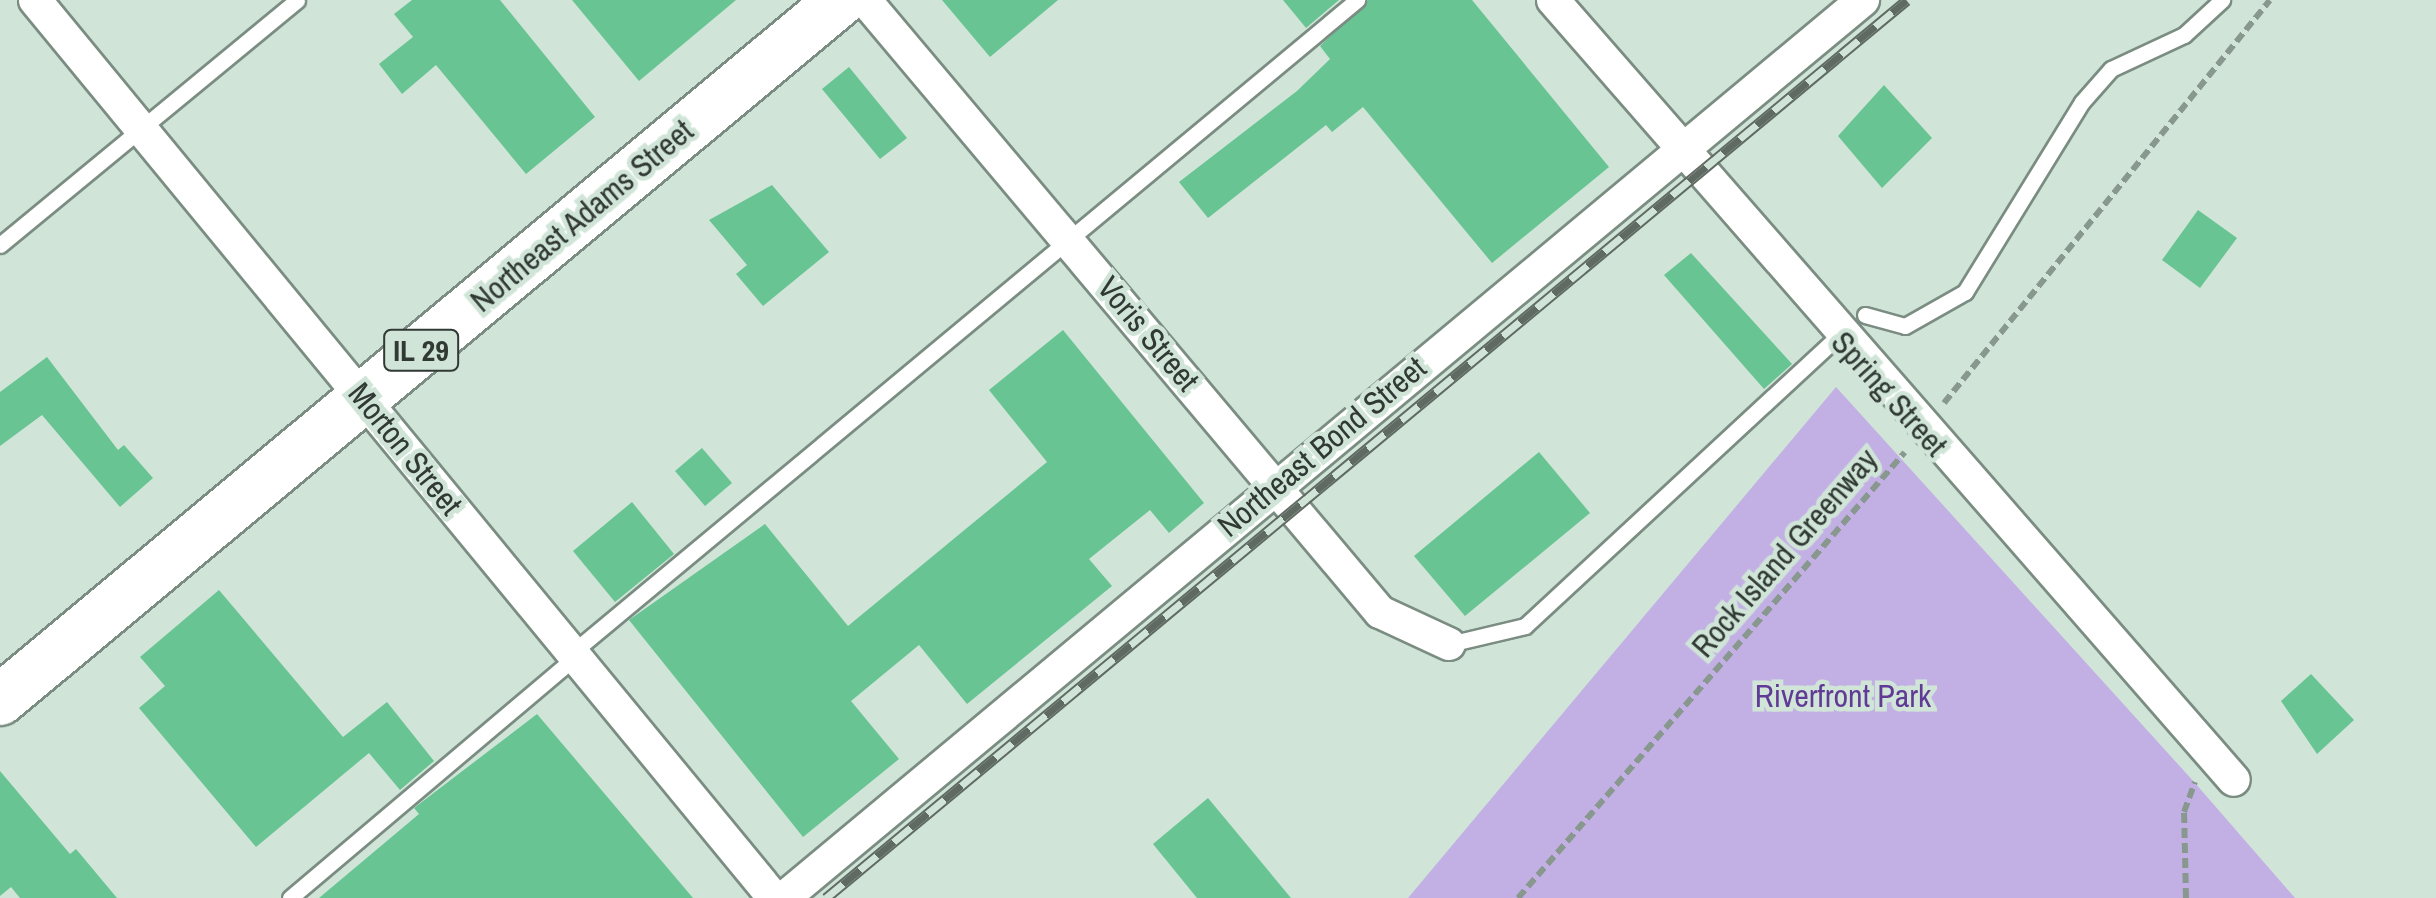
<!DOCTYPE html>
<html>
<head>
<meta charset="utf-8">
<style>
  body { margin:0 }
  #map { position:relative; width:2436px; height:898px; overflow:hidden; background:#d0e5d8; font-family:"Archivo Narrow",sans-serif }
  div>[style] { position:absolute }
  .green>* { inset:0; background:#c2b0e4 }
  .building>* { inset:0; background:#68c492 }
  .path>* { height:6px; margin-top:-3px; transform-origin:0; background:repeating-linear-gradient(90deg,#88988e 0 10px,transparent 0 15px) }
  .roads { filter:drop-shadow(2px 0 #7b8d82) drop-shadow(-2px 0 #7b8d82) drop-shadow(0 2px #7b8d82) drop-shadow(0 -2px #7b8d82) }
  .lane>* { height:15px; margin:-7.5px; padding:0 7.5px; transform-origin:7.5px; border-radius:7.5px; background:#fff }
  .street>* { height:32px; margin:-16px; padding:0 16px; transform-origin:16px; border-radius:16px; background:#fff }
  .primary>* { height:50px; margin:-25px; padding:0 25px; transform-origin:25px; border-radius:25px; background:#fff }
  .rail>* { height:11px; margin-top:-5.5px; transform-origin:0; background:repeating-linear-gradient(90deg,#d0e5d8 0 22px,#5f6a63 0 44px); box-sizing:border-box; border-block:2px solid #5f6a63 }
  span { translate:-50% -50%; white-space:nowrap; text-align:center; line-height:1.15; -webkit-text-stroke:9px #d0e5d8; paint-order:stroke }
  .shield-label span { padding:2px 8px; background:#d0e5d8; border:2px solid; border-radius:8px; -webkit-text-stroke-width:0 }
  .shield-label { font-size:30px; color:#313934; font-weight:700 }
  .street-label { font-size:32px; color:#313934 }
  .park-label { font-size:32px; color:#613a95 }
</style>
</head>
<body>
<div id="map">
  <div class="green">
    <i style="clip-path:polygon(1836px 387px,2195px 783px,2295px 898px,1408px 898px)"></i>
  </div>
  <div class="building">
    <i style="clip-path:polygon(412px 0,500px 0,595px 117px,526px 174px,436px 65px,402px 94px,379px 64px,413px 37px,394px 14px)"></i>
    <i style="clip-path:polygon(572px 0,736px 0,639px 81px)"></i>
    <i style="clip-path:polygon(942px 0,1058px 0,990px 57px)"></i>
    <i style="clip-path:polygon(1283px 0,1339px 0,1306px 28px)"></i>
    <i style="clip-path:polygon(1368px 0,1472px 0,1609px 167px,1492px 263px,1363px 107px,1332px 132px,1326px 125px,1208px 218px,1179px 182px,1297px 91px,1330px 59px,1320px 46px)"></i>
    <i style="clip-path:polygon(849px 67px,907px 138px,880px 159px,822px 89px)"></i>
    <i style="clip-path:polygon(1884px 85px,1932px 138px,1882px 188px,1838px 136px)"></i>
    <i style="clip-path:polygon(772px 185px,829px 252px,763px 306px,736px 274px,747px 265px,709px 220px)"></i>
    <i style="clip-path:polygon(2198px 210px,2237px 238px,2200px 288px,2162px 260px)"></i>
    <i style="clip-path:polygon(1691px 253px,1792px 364px,1764px 389px,1664px 275px)"></i>
    <i style="clip-path:polygon(1063px 330px,1204px 503px,1169px 533px,1150px 510px,1089px 559px,1112px 586px,967px 704px,919px 645px,851px 701px,899px 759px,803px 837px,629px 620px,765px 524px,848px 626px,1047px 462px,989px 390px)"></i>
    <i style="clip-path:polygon(47px 357px,118px 450px,124px 445px,153px 478px,120px 507px,42px 415px,0 446px,0 392px)"></i>
    <i style="clip-path:polygon(702px 448px,732px 483px,705px 506px,675px 471px)"></i>
    <i style="clip-path:polygon(1539px 452px,1590px 513px,1465px 616px,1414px 556px)"></i>
    <i style="clip-path:polygon(632px 502px,674px 554px,615px 602px,573px 551px)"></i>
    <i style="clip-path:polygon(219px 590px,343px 737px,387px 702px,434px 761px,400px 790px,369px 753px,256px 847px,139px 708px,165px 686px,140px 657px)"></i>
    <i style="clip-path:polygon(2311px 674px,2354px 720px,2317px 754px,2281px 701px)"></i>
    <i style="clip-path:polygon(537px 714px,693px 898px,319px 898px,419px 814px,414px 808px)"></i>
    <i style="clip-path:polygon(0 771px,70px 854px,76px 849px,117px 898px,20px 898px,11px 887px,0 896px)"></i>
    <i style="clip-path:polygon(1208px 798px,1291px 898px,1197px 898px,1153px 844px)"></i>
  </div>
  <div class="path">
    <i style="left:1944px;top:403px;width:518px;rotate:-51.03deg"></i>
    <i style="left:1518px;top:898px;width:590px;rotate:-49.05deg"></i>
    <i style="left:2186px;top:898px;width:86px;rotate:-91.3deg"></i>
    <i style="left:2184px;top:812px;width:32px;rotate:-70deg"></i>
  </div>
  <div class="roads">
    <div class="lane">
      <i style="left:0;top:245px;width:385px;rotate:-39.5deg"></i>
      <i style="left:1865px;top:315px;width:41px;rotate:15.4deg"></i>
      <i style="left:1905px;top:326px;width:69px;rotate:-29.5deg"></i>
      <i style="left:1965px;top:292px;width:223px;rotate:-58.4deg"></i>
      <i style="left:2082px;top:102px;width:44px;rotate:-48.7deg"></i>
      <i style="left:2111px;top:69px;width:81px;rotate:-25deg"></i>
      <i style="left:2184px;top:35px;width:52px;rotate:-42.6deg"></i>
      <i style="left:1449px;top:644px;width:78px;rotate:-13.3deg"></i>
      <i style="left:1525px;top:626px;width:427px;rotate:-42.8deg"></i>
      <i style="left:573px;top:652px;width:1020px;rotate:-39.75deg"></i>
      <i style="left:290px;top:898px;width:375px;rotate:-40.2deg"></i>
    </div>
    <div class="street">
      <i style="left:35px;top:0;width:1163px;rotate:50.55deg"></i>
      <i style="left:865px;top:0;width:800px;rotate:49.92deg"></i>
      <i style="left:1380px;top:612px;width:76px;rotate:24.9deg"></i>
      <i style="left:1553px;top:0;width:1035px;rotate:48.88deg"></i>
      <i style="left:784px;top:898px;width:1404px;rotate:-39.77deg"></i>
    </div>
    <div class="primary">
      <i style="left:0;top:700px;width:1094px;rotate:-39.77deg"></i>
    </div>
  </div>
  <div class="rail">
    <i style="left:826px;top:898px;width:1405px;rotate:-39.72deg"></i>
  </div>
  <div class="shield-label">
    <span style="left:421px;top:350px">IL 29</span>
  </div>
  <div class="street-label">
    <span style="left:582px;top:216px;rotate:-40deg">Northeast Adams Street</span>
    <span style="left:1148px;top:334px;rotate:50deg">Voris Street</span>
    <span style="left:1889px;top:394px;rotate:48deg">Spring Street</span>
    <span style="left:1322px;top:447px;rotate:-40deg">Northeast Bond Street</span>
    <span style="left:405px;top:449px;rotate:51deg">Morton Street</span>
    <span style="left:1785px;top:553px;rotate:-49deg">Rock Island Greenway</span>
  </div>
  <div class="park-label">
    <span style="left:1843px;top:696px">Riverfront Park</span>
  </div>
</div>
</body>
</html>
